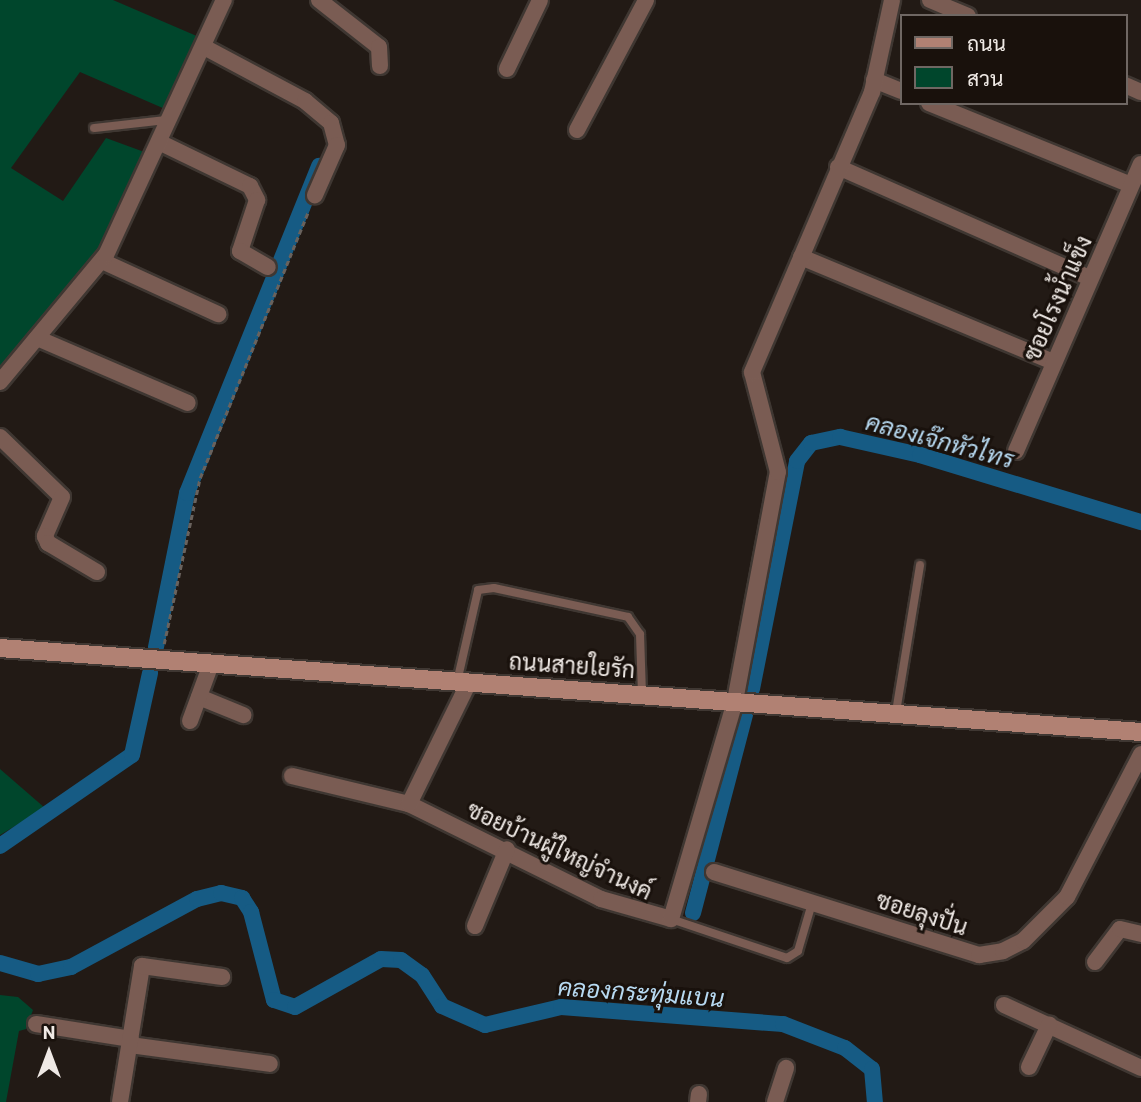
<!DOCTYPE html>
<html>
<head>
<meta charset="utf-8">
<style>
  body { margin:0 }
  #map { position:relative; width:1141px; height:1102px; overflow:hidden; background:#221a15; font-family:Barlow,Sarabun,sans-serif }
  div>[style] { position:absolute }
  .green>* { inset:0; background:#00462c }
  .canal>* { height:16px; margin:-8px; padding:0 8px; transform-origin:8px; border-radius:8px; background:#165b84 }
  .path>* { height:2.5px; margin-top:-1.25px; transform-origin:0; background:repeating-linear-gradient(90deg,#69625d 0 5px,transparent 0 8.5px) }
  .roads { filter:drop-shadow(2px 0 #3f3732) drop-shadow(-2px 0 #3f3732) drop-shadow(0 2px #3f3732) drop-shadow(0 -2px #3f3732) }
  .lane>* { height:8px; margin:-4px; padding:0 4px; transform-origin:4px; border-radius:4px; background:#7a5c53 }
  .street>* { height:16px; margin:-8px; padding:0 8px; transform-origin:8px; border-radius:8px; background:#7a5c53 }
  .secondary>* { height:18px; margin:-9px; padding:0 9px; transform-origin:9px; border-radius:9px; background:#b18173 }
  span { translate:-50% -50%; white-space:nowrap; text-align:center; line-height:1.15; -webkit-text-stroke:6px #19110c; paint-order:stroke }
  .street-label { font-size:23px; color:#efe9e5 }
  .water-label { font-size:24px; color:#b7d9f1; font-style:italic }
  .legend { position:absolute; left:900px; top:14px; width:228px; height:91px; box-sizing:border-box; background:#19110c; border:2px solid #6f6763; margin:0; padding:9px 12px; list-style:none; font-size:21px; color:#efe9e5 }
  .legend li { display:flex; align-items:center; gap:14px; height:35px }
  .legend b { width:35px; border:2px solid #6f6763 }
  .north { position:absolute; left:14px; top:1018px; width:70px; height:70px; -webkit-text-stroke:5px #19110c; paint-order:stroke; rotate:0deg; font-size:19px; font-weight:700; line-height:28px; text-align:center; color:#efe9e5 }
  .north::after { content:''; display:block; margin:auto; width:24px; height:32px; background:#efe9e5; clip-path:polygon(50% 0,100% 100%,50% 72%,0 100%) }
</style>
</head>
<body>
<div id="map">
  <div class="green">
    <i style="clip-path:polygon(0 0,113px 0,199px 37px,165px 109px,80px 72px,11px 168px,63px 201px,106px 138px,147px 153px,100px 249px,0 368px)"></i>
    <i style="clip-path:polygon(0 769px,45px 808px,0 835px)"></i>
    <i style="clip-path:polygon(0 995px,18px 997px,33px 1010px,26px 1029px,19px 1031px,6px 1102px,0 1102px)"></i>
  </div>
  <div class="canal">
    <i style="left:156px;top:647px;width:157px;rotate:-78.6deg"></i>
    <i style="left:187px;top:493px;width:353px;rotate:-68deg"></i>
    <i style="left:752px;top:689px;width:232px;rotate:-78.8deg"></i>
    <i style="left:797px;top:461px;width:23px;rotate:-52deg"></i>
    <i style="left:811px;top:443px;width:30px;rotate:-12deg"></i>
    <i style="left:840px;top:437px;width:82px;rotate:12.7deg"></i>
    <i style="left:920px;top:455px;width:231px;rotate:16.9deg"></i>
    <i style="left:0;top:846px;width:160px;rotate:-34.6deg"></i>
    <i style="left:132px;top:755px;width:84px;rotate:-77.6deg"></i>
    <i style="left:693px;top:913px;width:205px;rotate:-75.3deg"></i>
    <i style="left:0;top:963px;width:40px;rotate:16deg"></i>
    <i style="left:38px;top:974px;width:34px;rotate:-12deg"></i>
    <i style="left:71px;top:967px;width:143px;rotate:-28.4deg"></i>
    <i style="left:197px;top:899px;width:25px;rotate:-14deg"></i>
    <i style="left:221px;top:893px;width:22px;rotate:13deg"></i>
    <i style="left:242px;top:898px;width:17px;rotate:57deg"></i>
    <i style="left:251px;top:912px;width:91px;rotate:75.4deg"></i>
    <i style="left:274px;top:1000px;width:22px;rotate:18deg"></i>
    <i style="left:295px;top:1007px;width:98px;rotate:-29.2deg"></i>
    <i style="left:381px;top:959px;width:20px;rotate:3deg"></i>
    <i style="left:401px;top:960px;width:26px;rotate:36deg"></i>
    <i style="left:422px;top:975px;width:37px;rotate:57deg"></i>
    <i style="left:442px;top:1006px;width:47px;rotate:23.8deg"></i>
    <i style="left:485px;top:1025px;width:78px;rotate:-13.3deg"></i>
    <i style="left:561px;top:1007px;width:223px;rotate:4.4deg"></i>
    <i style="left:783px;top:1024px;width:66px;rotate:21.2deg"></i>
    <i style="left:845px;top:1048px;width:34px;rotate:38deg"></i>
    <i style="left:872px;top:1069px;width:33px;rotate:85deg"></i>
  </div>
  <div class="path">
    <i style="left:164px;top:644px;width:170px;rotate:-77.8deg"></i>
    <i style="left:200px;top:478px;width:289px;rotate:-67.9deg"></i>
  </div>
  <div class="roads">
    <div class="lane">
      <i style="left:94px;top:128px;width:73px;rotate:-6.3deg"></i>
      <i style="left:457px;top:682px;width:94px;rotate:-77.1deg"></i>
      <i style="left:478px;top:590px;width:16px;rotate:-7deg"></i>
      <i style="left:494px;top:588px;width:137px;rotate:12.2deg"></i>
      <i style="left:628px;top:617px;width:21px;rotate:55deg"></i>
      <i style="left:640px;top:634px;width:60px;rotate:88.1deg"></i>
      <i style="left:896px;top:712px;width:149px;rotate:-80.7deg"></i>
      <i style="left:671px;top:919px;width:122px;rotate:18.6deg"></i>
      <i style="left:787px;top:958px;width:13px;rotate:-32deg"></i>
      <i style="left:798px;top:951px;width:50px;rotate:-73.7deg"></i>
    </div>
    <div class="street">
      <i style="left:319px;top:0;width:76px;rotate:38.1deg"></i>
      <i style="left:379px;top:47px;width:19px;rotate:87deg"></i>
      <i style="left:930px;top:0;width:41px;rotate:22.8deg"></i>
      <i style="left:204px;top:47px;width:115px;rotate:28.1deg"></i>
      <i style="left:305px;top:101px;width:34px;rotate:40deg"></i>
      <i style="left:331px;top:123px;width:23px;rotate:75deg"></i>
      <i style="left:337px;top:145px;width:55px;rotate:113.7deg"></i>
      <i style="left:507px;top:69px;width:76px;rotate:-64.4deg"></i>
      <i style="left:874px;top:80px;width:29px;rotate:22deg"></i>
      <i style="left:1125px;top:85px;width:17px;rotate:24deg"></i>
      <i style="left:929px;top:103px;width:218px;rotate:22.1deg"></i>
      <i style="left:577px;top:130px;width:147px;rotate:-62deg"></i>
      <i style="left:161px;top:143px;width:99px;rotate:25.8deg"></i>
      <i style="left:250px;top:186px;width:16px;rotate:63deg"></i>
      <i style="left:257px;top:200px;width:54px;rotate:108.4deg"></i>
      <i style="left:240px;top:251px;width:32px;rotate:30deg"></i>
      <i style="left:838px;top:167px;width:275px;rotate:23.8deg"></i>
      <i style="left:801px;top:257px;width:273px;rotate:22.6deg"></i>
      <i style="left:102px;top:261px;width:128px;rotate:24.6deg"></i>
      <i style="left:37px;top:338px;width:164px;rotate:23.3deg"></i>
      <i style="left:0;top:382px;width:165px;rotate:-50.2deg"></i>
      <i style="left:106px;top:255px;width:281px;rotate:-65.2deg"></i>
      <i style="left:0;top:437px;width:86px;rotate:44.1deg"></i>
      <i style="left:62px;top:497px;width:43px;rotate:113.6deg"></i>
      <i style="left:45px;top:536px;width:8px;rotate:67deg"></i>
      <i style="left:48px;top:543px;width:57px;rotate:30.6deg"></i>
      <i style="left:1016px;top:451px;width:313px;rotate:-66.5deg"></i>
      <i style="left:199px;top:697px;width:48px;rotate:22.2deg"></i>
      <i style="left:190px;top:721px;width:61px;rotate:-69.8deg"></i>
      <i style="left:292px;top:776px;width:120px;rotate:13.5deg"></i>
      <i style="left:409px;top:804px;width:214px;rotate:26.3deg"></i>
      <i style="left:601px;top:899px;width:73px;rotate:15.9deg"></i>
      <i style="left:671px;top:919px;width:227px;rotate:-73.6deg"></i>
      <i style="left:735px;top:701px;width:233px;rotate:-79.4deg"></i>
      <i style="left:778px;top:472px;width:103px;rotate:-104.6deg"></i>
      <i style="left:752px;top:372px;width:305px;rotate:-66.8deg"></i>
      <i style="left:872px;top:92px;width:94px;rotate:-77.7deg"></i>
      <i style="left:409px;top:804px;width:136px;rotate:-63.8deg"></i>
      <i style="left:714px;top:872px;width:278px;rotate:17.4deg"></i>
      <i style="left:979px;top:955px;width:24px;rotate:-9deg"></i>
      <i style="left:1003px;top:951px;width:22px;rotate:-27deg"></i>
      <i style="left:1023px;top:941px;width:62px;rotate:-45deg"></i>
      <i style="left:1067px;top:897px;width:161px;rotate:-62.6deg"></i>
      <i style="left:475px;top:926px;width:83px;rotate:-67.4deg"></i>
      <i style="left:1095px;top:962px;width:41px;rotate:-52.9deg"></i>
      <i style="left:1120px;top:929px;width:22px;rotate:13deg"></i>
      <i style="left:1004px;top:1005px;width:151px;rotate:24.7deg"></i>
      <i style="left:36px;top:1024px;width:96px;rotate:9deg"></i>
      <i style="left:130px;top:1045px;width:141px;rotate:7.7deg"></i>
      <i style="left:1029px;top:1067px;width:47px;rotate:-64.5deg"></i>
      <i style="left:120px;top:1102px;width:138px;rotate:-80.8deg"></i>
      <i style="left:142px;top:966px;width:81px;rotate:7.8deg"></i>
      <i style="left:698px;top:1102px;width:8px;rotate:-83deg"></i>
      <i style="left:775px;top:1102px;width:36px;rotate:-72deg"></i>
    </div>
    <div class="secondary">
      <i style="left:0;top:648px;width:1144px;rotate:4.21deg"></i>
    </div>
  </div>
  <div class="street-label">
    <span style="left:1057px;top:298px;rotate:-66deg">ซอยโรงน้ำแข็ง</span>
    <span style="left:572px;top:665px;rotate:4deg">ถนนสายใยรัก</span>
    <span style="left:560px;top:850px;rotate:25deg">ซอยบ้านผู้ใหญ่จำนงค์</span>
    <span style="left:922px;top:913px;rotate:18deg">ซอยลุงปั่น</span>
  </div>
  <div class="water-label">
    <span style="left:940px;top:440px;rotate:15deg">คลองเจ๊กหัวไทร</span>
    <span style="left:641px;top:992px;rotate:4deg">คลองกระทุ่มแบน</span>
  </div>
  <ul class="legend">
  <li><b style="height:9px;background:#b18173"></b>ถนน</li>
  <li><b style="height:19px;background:#00462c"></b>สวน</li>
  </ul>
  <div class="north">N</div>
</div>
</body>
</html>
